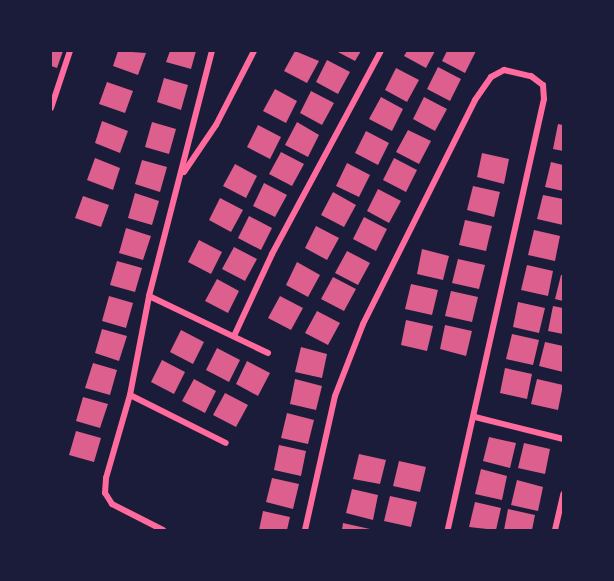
<!DOCTYPE html>
<html>
<head>
<meta charset="utf-8">
<style>
  body { margin:0 }
  #map { position:relative; width:614px; height:581px; overflow:hidden; background:#1b1b3a; font-family:"IBM Plex Sans",sans-serif }
  div>[style] { position:absolute }
  .building>* { inset:0; background:#dd5f8e }
  .minor>* { height:6px; margin:-3px; padding:0 3px; transform-origin:3px; border-radius:3px; background:#ff6b9d }
  span { translate:-50% -50%; white-space:nowrap; text-align:center; line-height:1.15; -webkit-text-stroke:4.5px #1b1b3a; paint-order:stroke }
  .frame { position:absolute; inset:0; border:52px solid #1b1b3a; pointer-events:none }
</style>
</head>
<body>
<div id="map">
  <div class="building">
    <i style="clip-path:polygon(51px 51px,63px 51px,57px 68px,51px 66px)"></i>
    <i style="clip-path:polygon(118px 51px,146px 53px,138px 75px,113px 66px)"></i>
    <i style="clip-path:polygon(170px 51px,196px 51px,191px 69px,166px 62px)"></i>
    <i style="clip-path:polygon(295px 51px,319px 61px,307px 83px,284px 71px)"></i>
    <i style="clip-path:polygon(336px 51px,361px 51px,355px 61px)"></i>
    <i style="clip-path:polygon(407px 51px,435px 51px,426px 68px,404px 56px)"></i>
    <i style="clip-path:polygon(447px 51px,476px 51px,465px 73px,442px 61px)"></i>
    <i style="clip-path:polygon(327px 60px,350px 72px,338px 94px,316px 82px)"></i>
    <i style="clip-path:polygon(438px 67px,461px 79px,450px 101px,427px 89px)"></i>
    <i style="clip-path:polygon(396px 68px,419px 80px,407px 102px,385px 90px)"></i>
    <i style="clip-path:polygon(164px 78px,188px 85px,181px 110px,157px 102px)"></i>
    <i style="clip-path:polygon(107px 82px,133px 91px,125px 113px,99px 104px)"></i>
    <i style="clip-path:polygon(275px 89px,297px 101px,286px 123px,263px 111px)"></i>
    <i style="clip-path:polygon(311px 91px,334px 103px,322px 125px,300px 113px)"></i>
    <i style="clip-path:polygon(381px 97px,403px 109px,392px 131px,369px 119px)"></i>
    <i style="clip-path:polygon(424px 97px,447px 109px,435px 131px,413px 119px)"></i>
    <i style="clip-path:polygon(102px 121px,128px 131px,120px 153px,95px 143px)"></i>
    <i style="clip-path:polygon(152px 122px,176px 129px,169px 154px,145px 147px)"></i>
    <i style="clip-path:polygon(297px 122px,319px 135px,308px 157px,285px 145px)"></i>
    <i style="clip-path:polygon(558px 124px,563px 125px,563px 151px,553px 149px)"></i>
    <i style="clip-path:polygon(258px 125px,281px 137px,270px 159px,247px 147px)"></i>
    <i style="clip-path:polygon(408px 130px,431px 141px,419px 164px,396px 152px)"></i>
    <i style="clip-path:polygon(366px 131px,389px 143px,378px 165px,355px 153px)"></i>
    <i style="clip-path:polygon(281px 152px,304px 164px,292px 186px,269px 174px)"></i>
    <i style="clip-path:polygon(482px 153px,509px 159px,504px 184px,477px 177px)"></i>
    <i style="clip-path:polygon(95px 158px,120px 168px,113px 190px,87px 180px)"></i>
    <i style="clip-path:polygon(394px 158px,417px 170px,406px 192px,383px 180px)"></i>
    <i style="clip-path:polygon(142px 160px,167px 167px,160px 192px,135px 184px)"></i>
    <i style="clip-path:polygon(551px 162px,563px 165px,563px 191px,545px 187px)"></i>
    <i style="clip-path:polygon(347px 163px,370px 175px,359px 197px,336px 186px)"></i>
    <i style="clip-path:polygon(235px 164px,257px 176px,246px 198px,223px 186px)"></i>
    <i style="clip-path:polygon(264px 183px,287px 195px,275px 217px,253px 206px)"></i>
    <i style="clip-path:polygon(473px 186px,500px 192px,494px 217px,467px 210px)"></i>
    <i style="clip-path:polygon(378px 189px,401px 201px,389px 223px,367px 211px)"></i>
    <i style="clip-path:polygon(333px 192px,356px 205px,344px 227px,321px 215px)"></i>
    <i style="clip-path:polygon(135px 193px,159px 201px,152px 225px,128px 218px)"></i>
    <i style="clip-path:polygon(543px 195px,563px 199px,563px 225px,537px 219px)"></i>
    <i style="clip-path:polygon(83px 196px,109px 205px,101px 227px,75px 218px)"></i>
    <i style="clip-path:polygon(220px 198px,243px 210px,231px 232px,209px 220px)"></i>
    <i style="clip-path:polygon(249px 216px,272px 228px,261px 250px,238px 238px)"></i>
    <i style="clip-path:polygon(364px 217px,387px 229px,376px 251px,353px 239px)"></i>
    <i style="clip-path:polygon(465px 220px,492px 226px,486px 251px,459px 245px)"></i>
    <i style="clip-path:polygon(316px 226px,339px 238px,327px 260px,305px 248px)"></i>
    <i style="clip-path:polygon(126px 228px,151px 236px,143px 260px,119px 253px)"></i>
    <i style="clip-path:polygon(534px 230px,560px 236px,555px 261px,528px 255px)"></i>
    <i style="clip-path:polygon(199px 240px,222px 252px,211px 274px,188px 262px)"></i>
    <i style="clip-path:polygon(234px 247px,257px 259px,245px 281px,222px 269px)"></i>
    <i style="clip-path:polygon(422px 249px,449px 256px,443px 280px,417px 274px)"></i>
    <i style="clip-path:polygon(347px 251px,370px 263px,358px 285px,335px 273px)"></i>
    <i style="clip-path:polygon(458px 259px,485px 265px,479px 289px,452px 283px)"></i>
    <i style="clip-path:polygon(117px 261px,142px 268px,135px 292px,110px 285px)"></i>
    <i style="clip-path:polygon(297px 262px,320px 275px,308px 297px,286px 285px)"></i>
    <i style="clip-path:polygon(527px 265px,553px 271px,548px 296px,521px 290px)"></i>
    <i style="clip-path:polygon(561px 275px,563px 275px,563px 301px,555px 299px)"></i>
    <i style="clip-path:polygon(333px 277px,356px 289px,344px 311px,321px 299px)"></i>
    <i style="clip-path:polygon(217px 279px,239px 291px,228px 313px,205px 301px)"></i>
    <i style="clip-path:polygon(411px 284px,438px 290px,432px 315px,405px 309px)"></i>
    <i style="clip-path:polygon(451px 291px,478px 297px,472px 322px,445px 316px)"></i>
    <i style="clip-path:polygon(109px 296px,133px 303px,126px 328px,102px 321px)"></i>
    <i style="clip-path:polygon(280px 296px,303px 308px,291px 330px,268px 318px)"></i>
    <i style="clip-path:polygon(518px 302px,545px 308px,539px 333px,513px 327px)"></i>
    <i style="clip-path:polygon(553px 306px,563px 308px,563px 334px,548px 331px)"></i>
    <i style="clip-path:polygon(317px 311px,340px 323px,328px 345px,305px 333px)"></i>
    <i style="clip-path:polygon(406px 320px,433px 326px,427px 351px,401px 345px)"></i>
    <i style="clip-path:polygon(445px 325px,472px 331px,466px 356px,440px 349px)"></i>
    <i style="clip-path:polygon(102px 329px,127px 336px,119px 361px,95px 353px)"></i>
    <i style="clip-path:polygon(181px 330px,204px 342px,193px 364px,170px 352px)"></i>
    <i style="clip-path:polygon(512px 334px,539px 340px,533px 365px,506px 359px)"></i>
    <i style="clip-path:polygon(545px 342px,563px 346px,563px 372px,539px 366px)"></i>
    <i style="clip-path:polygon(301px 347px,327px 354px,322px 378px,295px 372px)"></i>
    <i style="clip-path:polygon(217px 348px,240px 360px,229px 382px,206px 370px)"></i>
    <i style="clip-path:polygon(162px 360px,185px 372px,174px 394px,151px 382px)"></i>
    <i style="clip-path:polygon(247px 361px,270px 373px,258px 396px,236px 384px)"></i>
    <i style="clip-path:polygon(93px 363px,117px 370px,110px 395px,85px 388px)"></i>
    <i style="clip-path:polygon(505px 368px,532px 374px,527px 399px,500px 393px)"></i>
    <i style="clip-path:polygon(194px 379px,216px 391px,205px 413px,182px 401px)"></i>
    <i style="clip-path:polygon(295px 379px,322px 386px,316px 410px,290px 404px)"></i>
    <i style="clip-path:polygon(537px 379px,563px 385px,558px 410px,531px 404px)"></i>
    <i style="clip-path:polygon(225px 393px,248px 405px,236px 427px,213px 415px)"></i>
    <i style="clip-path:polygon(83px 397px,108px 404px,100px 428px,76px 421px)"></i>
    <i style="clip-path:polygon(287px 413px,314px 420px,308px 444px,281px 438px)"></i>
    <i style="clip-path:polygon(76px 431px,101px 438px,94px 462px,69px 455px)"></i>
    <i style="clip-path:polygon(489px 437px,516px 443px,510px 468px,483px 461px)"></i>
    <i style="clip-path:polygon(524px 443px,550px 449px,545px 474px,518px 468px)"></i>
    <i style="clip-path:polygon(279px 445px,306px 451px,301px 476px,274px 470px)"></i>
    <i style="clip-path:polygon(359px 454px,386px 460px,380px 484px,353px 479px)"></i>
    <i style="clip-path:polygon(399px 461px,426px 467px,420px 492px,393px 486px)"></i>
    <i style="clip-path:polygon(481px 469px,507px 476px,502px 500px,475px 494px)"></i>
    <i style="clip-path:polygon(272px 478px,299px 484px,293px 509px,266px 502px)"></i>
    <i style="clip-path:polygon(517px 480px,543px 487px,538px 511px,511px 505px)"></i>
    <i style="clip-path:polygon(352px 489px,378px 495px,373px 520px,346px 513px)"></i>
    <i style="clip-path:polygon(390px 496px,417px 502px,411px 527px,384px 521px)"></i>
    <i style="clip-path:polygon(475px 502px,501px 508px,496px 530px,469px 527px)"></i>
    <i style="clip-path:polygon(508px 509px,535px 515px,532px 530px,504px 530px)"></i>
    <i style="clip-path:polygon(263px 511px,290px 517px,287px 530px,259px 530px)"></i>
    <i style="clip-path:polygon(343px 523px,370px 529px,370px 530px,342px 530px)"></i>
  </div>
  <div class="minor">
    <i style="left:51px;top:108px;width:60px;rotate:-71.6deg"></i>
    <i style="left:184px;top:172px;width:57px;rotate:-55.8deg"></i>
    <i style="left:216px;top:125px;width:83px;rotate:-62.8deg"></i>
    <i style="left:149px;top:296px;width:132px;rotate:25.6deg"></i>
    <i style="left:234px;top:336px;width:90px;rotate:-65.1deg"></i>
    <i style="left:272px;top:254px;width:230px;rotate:-61.8deg"></i>
    <i style="left:130px;top:395px;width:107px;rotate:26.6deg"></i>
    <i style="left:475px;top:417px;width:91px;rotate:14deg"></i>
    <i style="left:163px;top:530px;width:57px;rotate:-153deg"></i>
    <i style="left:112px;top:504px;width:13px;rotate:-122deg"></i>
    <i style="left:105px;top:493px;width:15px;rotate:-86deg"></i>
    <i style="left:106px;top:478px;width:86px;rotate:-73.9deg"></i>
    <i style="left:130px;top:395px;width:101px;rotate:-79.1deg"></i>
    <i style="left:149px;top:296px;width:253px;rotate:-75.6deg"></i>
    <i style="left:305px;top:530px;width:137px;rotate:-77.4deg"></i>
    <i style="left:335px;top:396px;width:77px;rotate:-68.7deg"></i>
    <i style="left:363px;top:324px;width:250px;rotate:-63.4deg"></i>
    <i style="left:475px;top:100px;width:28px;rotate:-55deg"></i>
    <i style="left:491px;top:77px;width:15px;rotate:-28deg"></i>
    <i style="left:504px;top:70px;width:28px;rotate:13deg"></i>
    <i style="left:531px;top:76px;width:15px;rotate:37deg"></i>
    <i style="left:543px;top:85px;width:14px;rotate:86deg"></i>
    <i style="left:544px;top:99px;width:442px;rotate:102.6deg"></i>
    <i style="left:555px;top:530px;width:37px;rotate:-77deg"></i>
  </div>
  <div class="frame"></div>
</div>
</body>
</html>
